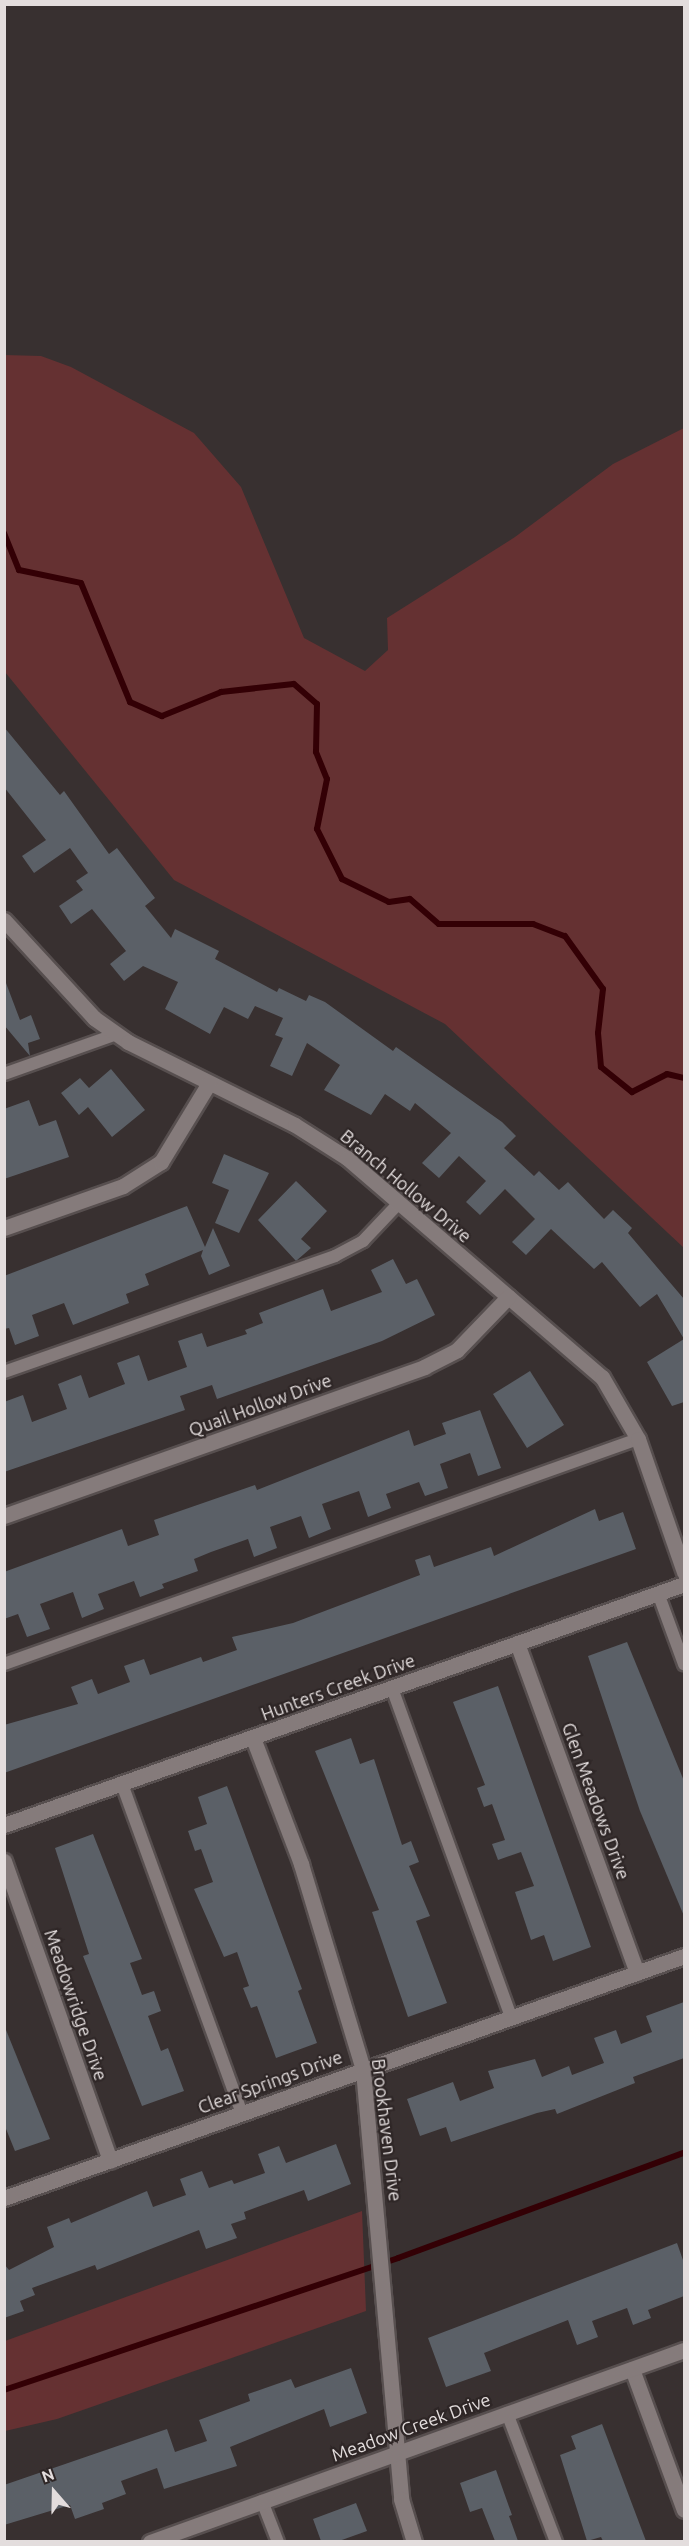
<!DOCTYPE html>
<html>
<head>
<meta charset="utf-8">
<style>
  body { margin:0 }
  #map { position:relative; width:689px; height:2546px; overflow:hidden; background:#383030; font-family:Ubuntu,sans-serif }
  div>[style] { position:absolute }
  .green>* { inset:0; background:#653132 }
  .stream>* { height:6px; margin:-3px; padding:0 3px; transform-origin:3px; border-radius:3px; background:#330005 }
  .building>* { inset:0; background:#5b6067 }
  .roads { filter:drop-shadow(2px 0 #574f4f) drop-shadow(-2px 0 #574f4f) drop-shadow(0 2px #574f4f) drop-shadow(0 -2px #574f4f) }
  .lane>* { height:12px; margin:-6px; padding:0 6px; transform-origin:6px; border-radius:6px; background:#857b7b }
  .street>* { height:15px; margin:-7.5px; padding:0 7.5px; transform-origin:7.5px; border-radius:7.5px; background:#857b7b }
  span { translate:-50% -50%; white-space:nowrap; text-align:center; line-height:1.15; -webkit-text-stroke:4.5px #2e2626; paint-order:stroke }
  .street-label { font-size:18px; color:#e3dddd }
  .frame { position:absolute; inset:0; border:6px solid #e3dddd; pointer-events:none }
  .north { position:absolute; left:24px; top:2462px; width:60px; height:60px; -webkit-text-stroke:4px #2e2626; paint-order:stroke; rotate:340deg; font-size:16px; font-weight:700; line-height:24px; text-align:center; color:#e3dddd }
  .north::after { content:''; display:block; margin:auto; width:21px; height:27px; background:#e3dddd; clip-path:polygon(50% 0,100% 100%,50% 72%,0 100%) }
</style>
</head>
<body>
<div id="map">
  <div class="green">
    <i style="clip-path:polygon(4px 355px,41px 356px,71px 367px,194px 433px,241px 487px,304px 638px,365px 671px,388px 650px,387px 618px,515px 537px,613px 464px,684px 428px,684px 1248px,445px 1024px,174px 880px,5px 672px)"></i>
    <i style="clip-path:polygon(362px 2211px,366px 2311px,57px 2419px,5px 2431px,5px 2341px)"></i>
  </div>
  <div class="stream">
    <i style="left:4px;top:533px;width:40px;rotate:68deg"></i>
    <i style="left:19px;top:570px;width:63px;rotate:11.8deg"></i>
    <i style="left:81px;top:583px;width:129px;rotate:67.6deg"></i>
    <i style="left:130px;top:702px;width:35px;rotate:24deg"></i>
    <i style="left:162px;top:716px;width:64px;rotate:-22.1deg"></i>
    <i style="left:221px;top:692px;width:73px;rotate:-6.3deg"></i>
    <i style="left:294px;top:684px;width:30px;rotate:41deg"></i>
    <i style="left:317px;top:704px;width:48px;rotate:91.2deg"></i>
    <i style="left:316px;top:752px;width:29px;rotate:68deg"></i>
    <i style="left:327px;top:779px;width:51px;rotate:101.3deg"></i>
    <i style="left:317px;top:829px;width:56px;rotate:63.4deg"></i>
    <i style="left:342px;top:879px;width:52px;rotate:26.1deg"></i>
    <i style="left:389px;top:902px;width:21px;rotate:-8deg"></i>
    <i style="left:410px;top:899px;width:38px;rotate:41deg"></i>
    <i style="left:439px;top:924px;width:94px"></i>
    <i style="left:533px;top:924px;width:34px;rotate:21deg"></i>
    <i style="left:565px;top:936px;width:65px;rotate:54.4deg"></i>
    <i style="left:603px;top:989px;width:44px;rotate:96.5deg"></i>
    <i style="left:598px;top:1033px;width:34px;rotate:85deg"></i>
    <i style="left:601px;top:1067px;width:40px;rotate:39deg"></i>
    <i style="left:632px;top:1092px;width:39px;rotate:-27deg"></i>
    <i style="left:667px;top:1074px;width:17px;rotate:13deg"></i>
    <i style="left:4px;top:2390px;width:416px;rotate:-18.5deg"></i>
    <i style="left:398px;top:2258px;width:305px;rotate:-20.2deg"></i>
  </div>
  <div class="building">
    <i style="clip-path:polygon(4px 727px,60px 795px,64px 791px,109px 854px,117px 848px,155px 898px,145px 906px,171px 938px,175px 929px,219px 951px,215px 959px,277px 992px,279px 988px,306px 1001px,309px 995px,325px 1002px,393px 1051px,396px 1047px,502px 1122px,516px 1136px,504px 1148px,534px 1176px,539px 1171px,559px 1190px,568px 1182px,604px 1219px,613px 1210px,632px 1228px,628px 1233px,684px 1299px,684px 1402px,672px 1406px,647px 1362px,684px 1339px,657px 1294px,640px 1307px,602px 1262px,594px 1269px,551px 1229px,526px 1255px,512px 1242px,535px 1219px,505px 1189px,480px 1215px,466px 1202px,486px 1181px,459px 1156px,439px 1178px,422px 1163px,451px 1133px,415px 1103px,410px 1111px,385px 1094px,371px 1115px,324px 1090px,340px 1065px,307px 1043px,292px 1076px,270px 1066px,283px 1038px,275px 1035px,283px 1018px,255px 1006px,248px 1019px,224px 1007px,210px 1034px,165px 1009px,178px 982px,143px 966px,124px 981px,110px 964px,126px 951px,92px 909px,71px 924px,59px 906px,83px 890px,76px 881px,88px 873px,70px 848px,34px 873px,22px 856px,46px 840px,4px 787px)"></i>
    <i style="clip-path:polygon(6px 983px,20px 1020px,31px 1015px,40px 1039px,28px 1043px,30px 1056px,4px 1025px)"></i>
    <i style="clip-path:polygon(111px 1069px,145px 1110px,112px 1137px,88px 1107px,79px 1115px,61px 1093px,80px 1078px,89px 1088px)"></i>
    <i style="clip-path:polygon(29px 1100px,39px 1126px,56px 1120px,69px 1157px,4px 1179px,4px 1109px)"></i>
    <i style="clip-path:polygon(224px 1154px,269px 1173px,239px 1233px,215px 1223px,229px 1190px,212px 1183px)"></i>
    <i style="clip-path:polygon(296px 1181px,327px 1211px,301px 1239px,311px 1248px,296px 1261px,258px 1220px)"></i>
    <i style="clip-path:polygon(187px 1206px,205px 1247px,213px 1228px,230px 1266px,209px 1275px,201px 1256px,203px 1250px,145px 1274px,149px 1285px,126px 1294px,129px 1303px,96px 1316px,73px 1325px,64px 1303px,32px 1315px,39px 1336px,15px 1345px,9px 1328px,4px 1329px,4px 1276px)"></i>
    <i style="clip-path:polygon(393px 1259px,406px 1284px,417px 1279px,435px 1315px,382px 1341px,217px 1399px,212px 1385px,180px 1396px,185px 1410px,4px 1472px,4px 1402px,23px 1395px,32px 1422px,67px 1409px,58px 1384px,81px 1375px,89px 1398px,125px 1384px,117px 1363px,139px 1355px,148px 1381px,187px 1367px,178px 1341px,202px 1333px,207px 1347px,247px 1334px,245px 1330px,263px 1323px,259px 1313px,323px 1289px,331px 1311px,382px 1292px,371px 1270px)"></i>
    <i style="clip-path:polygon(530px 1371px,564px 1425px,527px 1448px,493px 1394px)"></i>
    <i style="clip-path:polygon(480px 1410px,501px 1468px,478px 1476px,470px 1453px,440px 1464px,448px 1488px,425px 1496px,419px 1482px,386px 1494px,391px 1508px,368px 1517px,359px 1491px,322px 1504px,331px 1529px,309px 1538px,301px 1516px,270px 1527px,277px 1548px,254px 1557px,248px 1539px,211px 1552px,194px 1559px,198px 1571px,162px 1584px,164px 1588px,140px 1597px,134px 1581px,98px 1594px,104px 1609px,82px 1618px,73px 1592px,40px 1604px,50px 1629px,27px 1637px,18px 1614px,4px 1619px,4px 1572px,122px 1529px,128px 1546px,159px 1535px,154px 1520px,255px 1485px,257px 1490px,409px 1430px,414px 1446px,446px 1434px,442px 1423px)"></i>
    <i style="clip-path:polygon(595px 1509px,599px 1521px,623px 1512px,636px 1549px,4px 1773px,4px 1725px,78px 1704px,71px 1687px,92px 1679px,98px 1694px,130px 1682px,124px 1666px,144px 1659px,150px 1675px,201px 1657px,203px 1662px,237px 1650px,232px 1637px,293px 1623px,420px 1575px,415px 1560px,430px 1555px,434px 1567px,491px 1547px,494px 1556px)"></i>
    <i style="clip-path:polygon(627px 1642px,684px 1781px,684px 1916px,640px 1811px,588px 1656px)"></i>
    <i style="clip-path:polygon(498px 1686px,591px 1947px,553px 1961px,544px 1935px,531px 1940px,515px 1892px,534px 1886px,521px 1852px,498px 1860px,492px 1844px,505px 1840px,492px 1804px,484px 1807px,477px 1788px,485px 1785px,453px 1702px)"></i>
    <i style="clip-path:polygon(351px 1738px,360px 1764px,374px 1759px,402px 1845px,411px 1841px,419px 1862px,409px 1866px,430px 1916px,416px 1921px,447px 2003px,408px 2017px,372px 1912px,379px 1910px,315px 1751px)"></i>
    <i style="clip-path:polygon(227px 1786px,302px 1989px,298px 1991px,317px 2043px,276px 2058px,257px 2006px,251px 2008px,243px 1988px,249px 1986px,237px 1952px,224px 1957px,194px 1889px,213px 1882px,201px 1849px,195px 1851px,188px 1831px,207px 1824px,198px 1797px)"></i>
    <i style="clip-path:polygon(93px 1834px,142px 1959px,130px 1963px,142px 1995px,154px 1991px,161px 2011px,148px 2016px,161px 2051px,168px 2048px,184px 2091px,142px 2106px,83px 1956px,89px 1954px,55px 1848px)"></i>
    <i style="clip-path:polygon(684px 2002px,684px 2058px,633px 2077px,635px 2083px,557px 2114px,555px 2109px,537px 2113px,451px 2142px,446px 2127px,420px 2136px,407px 2099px,453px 2082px,460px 2101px,494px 2088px,488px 2071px,535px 2059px,542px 2077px,569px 2066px,572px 2075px,604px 2063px,594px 2038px,616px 2030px,621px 2044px,652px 2032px,646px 2016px)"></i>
    <i style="clip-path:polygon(4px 2025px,50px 2139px,15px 2151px,4px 2124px)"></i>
    <i style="clip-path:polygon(336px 2144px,351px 2184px,308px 2201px,304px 2190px,244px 2212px,246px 2219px,231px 2224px,237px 2238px,206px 2249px,199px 2230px,97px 2270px,95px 2265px,32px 2288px,35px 2295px,20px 2301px,24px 2311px,4px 2318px,4px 2264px,9px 2270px,54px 2247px,47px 2227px,69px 2218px,71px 2223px,147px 2191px,153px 2207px,186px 2195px,180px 2179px,202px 2171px,209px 2188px,232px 2180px,234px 2184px,265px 2173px,258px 2154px,279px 2146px,286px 2163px)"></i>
    <i style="clip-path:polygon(677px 2243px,684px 2263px,684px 2296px,648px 2310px,651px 2318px,633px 2325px,627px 2308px,592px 2321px,598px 2337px,577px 2345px,568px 2320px,484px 2353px,491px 2371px,446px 2387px,428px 2338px)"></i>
    <i style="clip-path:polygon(351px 2368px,367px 2413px,330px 2427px,324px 2409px,230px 2447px,237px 2466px,164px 2489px,157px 2468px,121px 2481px,126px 2494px,102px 2503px,104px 2509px,75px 2519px,70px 2505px,4px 2525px,4px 2485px,167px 2429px,175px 2452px,207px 2441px,199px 2420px,250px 2401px,248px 2394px,291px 2379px,295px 2388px)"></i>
    <i style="clip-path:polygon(602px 2424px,629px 2496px,646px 2541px,603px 2541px,601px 2537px,587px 2541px,560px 2455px,576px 2449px,571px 2436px)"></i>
    <i style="clip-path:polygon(496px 2470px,512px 2515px,509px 2516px,518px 2541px,495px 2541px,482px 2508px,470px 2512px,460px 2483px)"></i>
    <i style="clip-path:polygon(356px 2503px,367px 2531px,339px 2541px,321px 2541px,313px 2519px)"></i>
  </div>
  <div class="roads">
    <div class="lane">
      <i style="left:4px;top:1074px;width:120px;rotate:-19.5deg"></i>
      <i style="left:4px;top:1372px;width:351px;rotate:-19.3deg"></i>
      <i style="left:335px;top:1256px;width:32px;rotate:-28deg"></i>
      <i style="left:363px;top:1241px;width:52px;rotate:-46.5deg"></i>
      <i style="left:658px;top:1593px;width:76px;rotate:69.9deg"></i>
      <i style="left:4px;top:1664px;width:673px;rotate:-19.54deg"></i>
      <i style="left:392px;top:1688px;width:350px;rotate:70.1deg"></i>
      <i style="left:122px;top:1784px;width:350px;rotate:70deg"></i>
      <i style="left:507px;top:2413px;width:138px;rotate:69.2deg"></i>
      <i style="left:262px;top:2501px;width:44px;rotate:68.7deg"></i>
    </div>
    <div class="street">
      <i style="left:4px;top:920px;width:133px;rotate:47.4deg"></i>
      <i style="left:94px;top:1018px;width:42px;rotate:35.2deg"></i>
      <i style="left:128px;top:1042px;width:186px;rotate:26.4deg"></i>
      <i style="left:295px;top:1125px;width:62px;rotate:32.4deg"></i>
      <i style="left:347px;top:1158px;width:336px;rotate:40.7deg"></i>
      <i style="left:602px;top:1377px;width:72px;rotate:59.9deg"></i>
      <i style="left:638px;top:1439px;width:141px;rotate:70.9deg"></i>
      <i style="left:4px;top:1228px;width:126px;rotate:-19.4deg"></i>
      <i style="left:123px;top:1186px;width:45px;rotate:-32.3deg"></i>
      <i style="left:161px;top:1162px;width:92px;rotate:-58.7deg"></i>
      <i style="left:4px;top:1516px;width:446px;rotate:-19.5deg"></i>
      <i style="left:424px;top:1367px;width:37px;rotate:-27deg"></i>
      <i style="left:457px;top:1350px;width:74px;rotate:-46.1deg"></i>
      <i style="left:517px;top:1643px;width:351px;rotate:70deg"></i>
      <i style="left:253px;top:1738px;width:135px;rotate:69.1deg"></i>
      <i style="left:301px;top:1864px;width:215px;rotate:73.2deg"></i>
      <i style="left:363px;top:2070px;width:431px;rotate:84.9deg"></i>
      <i style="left:401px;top:2499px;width:45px;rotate:73.2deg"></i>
      <i style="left:4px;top:1825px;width:721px;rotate:-19.51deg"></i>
      <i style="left:4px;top:1861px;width:318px;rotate:70.5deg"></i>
      <i style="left:4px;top:2198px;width:722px;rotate:-19.59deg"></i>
      <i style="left:632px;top:2369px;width:150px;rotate:69.8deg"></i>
      <i style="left:150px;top:2542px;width:567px;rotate:-19.78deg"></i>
    </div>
  </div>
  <div class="street-label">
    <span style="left:406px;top:1186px;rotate:40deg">Branch Hollow Drive</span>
    <span style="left:260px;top:1405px;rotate:-20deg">Quail Hollow Drive</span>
    <span style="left:338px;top:1687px;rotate:-20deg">Hunters Creek Drive</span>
    <span style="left:596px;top:1801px;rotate:70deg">Glen Meadows Drive</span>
    <span style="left:76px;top:2005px;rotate:71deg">Meadowridge Drive</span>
    <span style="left:270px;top:2082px;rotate:-20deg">Clear Springs Drive</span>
    <span style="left:387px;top:2130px;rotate:83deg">Brookhaven Drive</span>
    <span style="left:411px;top:2427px;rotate:-20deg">Meadow Creek Drive</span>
  </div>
  <div class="frame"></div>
  <div class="north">N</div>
</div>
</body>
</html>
